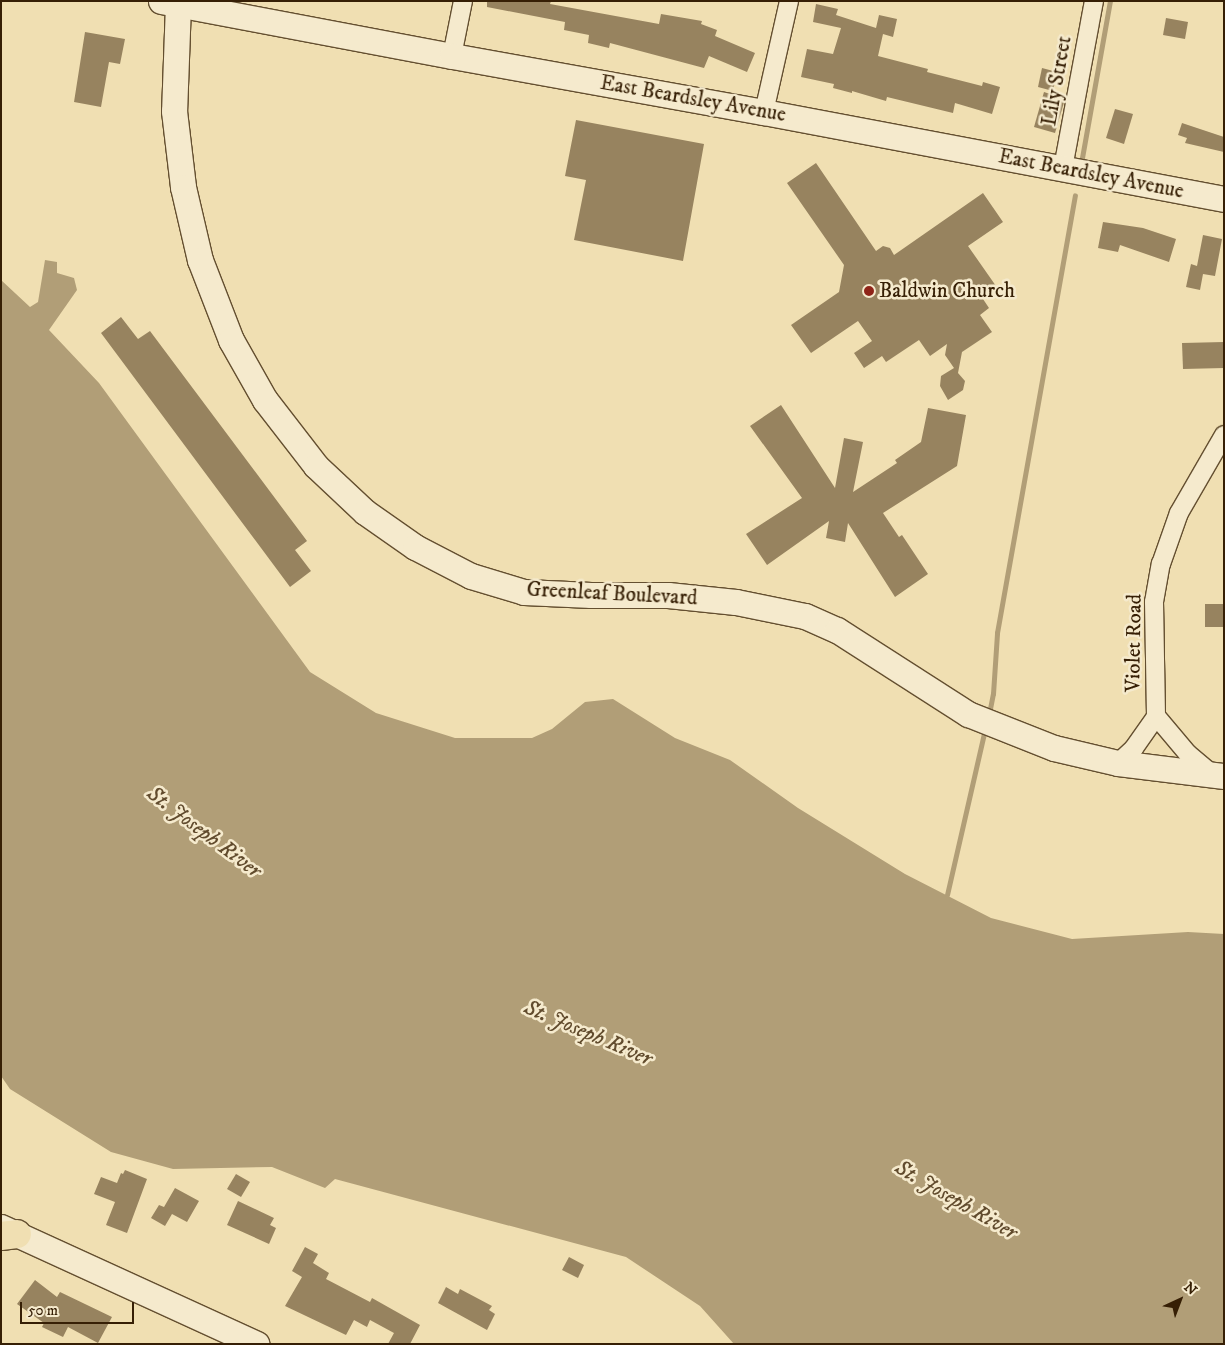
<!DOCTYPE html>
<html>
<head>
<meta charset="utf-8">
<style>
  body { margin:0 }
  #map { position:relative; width:1225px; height:1345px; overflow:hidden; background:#f0dfb2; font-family:"IM FELL DW Pica",serif }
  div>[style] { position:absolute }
  .water>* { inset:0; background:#b19e77 }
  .stream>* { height:4.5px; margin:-2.25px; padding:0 2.25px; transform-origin:2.25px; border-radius:2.25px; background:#b19e77 }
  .building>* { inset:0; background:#97835f }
  .roads { filter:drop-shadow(1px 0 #644f30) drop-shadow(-1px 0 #644f30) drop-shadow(0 1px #644f30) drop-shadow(0 -1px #644f30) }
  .street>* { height:18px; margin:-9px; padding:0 9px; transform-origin:9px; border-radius:9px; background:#f5eacd }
  .secondary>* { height:25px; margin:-12.5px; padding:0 12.5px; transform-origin:12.5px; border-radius:12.5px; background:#f5eacd }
  .primary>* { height:28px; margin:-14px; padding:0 14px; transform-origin:14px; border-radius:14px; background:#f0dfb2 }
  .dots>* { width:14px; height:14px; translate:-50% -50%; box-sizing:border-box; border:2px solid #f5eacd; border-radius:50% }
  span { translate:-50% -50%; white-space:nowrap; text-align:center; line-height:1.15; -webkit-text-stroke:5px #f5eacd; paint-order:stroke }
  .street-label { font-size:21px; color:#361f05 }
  .poi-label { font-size:21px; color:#361f05 }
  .left { translate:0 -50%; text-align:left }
  .water-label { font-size:22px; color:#614b2d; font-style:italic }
  .frame { position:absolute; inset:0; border:2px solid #361f05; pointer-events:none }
  .north { position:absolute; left:1155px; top:1275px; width:50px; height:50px; -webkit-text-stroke:4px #f5eacd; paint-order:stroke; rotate:43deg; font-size:14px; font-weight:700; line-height:20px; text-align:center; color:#361f05 }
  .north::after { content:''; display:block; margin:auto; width:18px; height:22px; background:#361f05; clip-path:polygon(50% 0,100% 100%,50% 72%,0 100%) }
  .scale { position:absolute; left:20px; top:1302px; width:114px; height:22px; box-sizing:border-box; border:2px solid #361f05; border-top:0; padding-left:6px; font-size:15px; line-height:18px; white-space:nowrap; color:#361f05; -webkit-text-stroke:4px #f5eacd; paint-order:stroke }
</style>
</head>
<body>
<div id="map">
  <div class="water">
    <i style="clip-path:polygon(45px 260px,57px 262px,57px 273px,74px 278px,77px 290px,49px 330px,99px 383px,310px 672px,376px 713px,455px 738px,532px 738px,552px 729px,585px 702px,613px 699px,675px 738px,730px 760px,798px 808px,905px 874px,991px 918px,1072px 939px,1188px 932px,1224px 934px,1224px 1344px,734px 1344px,700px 1306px,626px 1257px,335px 1179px,325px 1188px,272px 1167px,173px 1169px,111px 1152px,10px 1089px,1px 1076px,1px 280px,30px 307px,38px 302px)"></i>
  </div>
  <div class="stream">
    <i style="left:1082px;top:158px;width:159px;rotate:-79.9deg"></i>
    <i style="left:989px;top:714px;width:20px;rotate:-79deg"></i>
    <i style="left:993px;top:694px;width:61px;rotate:-86.2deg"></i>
    <i style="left:997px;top:633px;width:444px;rotate:-79.9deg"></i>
    <i style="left:947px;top:895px;width:170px;rotate:-77.1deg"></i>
  </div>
  <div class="building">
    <i style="clip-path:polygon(487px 1px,551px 1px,550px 4px,659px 24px,661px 14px,702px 21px,701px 24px,717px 30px,715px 36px,755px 53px,747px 72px,709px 56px,704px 68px,610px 43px,609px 48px,588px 43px,589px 35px,564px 30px,565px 22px,487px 7px)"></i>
    <i style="clip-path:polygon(816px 4px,838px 9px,836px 15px,876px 28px,879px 15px,897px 19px,893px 37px,883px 34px,878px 56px,928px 69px,927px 72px,982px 86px,983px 82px,1000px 87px,992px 114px,955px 103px,953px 113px,887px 97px,886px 101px,852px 91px,852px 93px,833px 88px,834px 84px,801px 77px,807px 49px,833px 54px,841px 28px,813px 22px)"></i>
    <i style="clip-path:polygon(1166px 18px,1188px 22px,1185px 39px,1163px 35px)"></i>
    <i style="clip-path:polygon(85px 32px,125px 39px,120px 64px,109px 62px,101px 107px,74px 102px)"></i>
    <i style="clip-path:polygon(1042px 68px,1057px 72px,1053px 91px,1038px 87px)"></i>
    <i style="clip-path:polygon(1044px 92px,1065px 99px,1055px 133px,1034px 127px)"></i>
    <i style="clip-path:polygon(1115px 109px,1133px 114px,1124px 144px,1106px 138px)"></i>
    <i style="clip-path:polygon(576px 120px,704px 144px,683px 261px,574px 240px,586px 180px,565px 176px)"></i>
    <i style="clip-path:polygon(1182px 123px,1224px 137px,1224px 152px,1185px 143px,1187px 138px,1178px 135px)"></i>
    <i style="clip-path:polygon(816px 163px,876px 251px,883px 246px,890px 248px,894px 255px,983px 193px,1003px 222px,968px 246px,996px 286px,981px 296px,989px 308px,980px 315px,992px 332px,962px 352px,958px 373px,965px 381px,963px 390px,948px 400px,940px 386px,941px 376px,954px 368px,945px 355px,947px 344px,930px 356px,919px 340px,886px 362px,882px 356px,864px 368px,854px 353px,872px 341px,858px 321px,811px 353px,791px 325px,839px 292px,844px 265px,787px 183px)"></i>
    <i style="clip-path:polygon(1103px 222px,1143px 228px,1176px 239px,1169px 262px,1120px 245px,1118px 252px,1098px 248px)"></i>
    <i style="clip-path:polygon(1203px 235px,1222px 239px,1215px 276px,1203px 274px,1200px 290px,1186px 287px,1191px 264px,1197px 266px)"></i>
    <i style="clip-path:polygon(121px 317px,138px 339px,150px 331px,307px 541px,295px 550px,311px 571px,290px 587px,101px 333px)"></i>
    <i style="clip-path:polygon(1224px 342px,1224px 368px,1183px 369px,1182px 343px)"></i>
    <i style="clip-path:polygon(781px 405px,835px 488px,844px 438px,863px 442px,853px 492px,897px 463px,895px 460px,921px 442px,928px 408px,966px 415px,957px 466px,883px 513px,899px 537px,902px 535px,928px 574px,895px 597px,848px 523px,845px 542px,826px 538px,829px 521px,767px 565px,746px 534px,802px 498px,750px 426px)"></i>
    <i style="clip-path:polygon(1205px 604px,1224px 604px,1224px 627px,1205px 627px)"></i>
    <i style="clip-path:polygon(125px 1170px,147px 1179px,127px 1233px,106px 1225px,115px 1202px,94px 1194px,101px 1177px,117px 1183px,121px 1173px,123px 1174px)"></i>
    <i style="clip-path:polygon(236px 1174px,250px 1182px,241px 1197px,227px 1189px)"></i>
    <i style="clip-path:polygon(175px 1188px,199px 1201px,187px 1222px,172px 1214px,165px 1226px,151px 1218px,159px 1205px,164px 1207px)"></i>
    <i style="clip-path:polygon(238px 1201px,274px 1218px,270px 1225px,276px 1228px,269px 1244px,227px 1225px)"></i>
    <i style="clip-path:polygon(305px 1247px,318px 1254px,313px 1263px,329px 1273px,326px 1279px,370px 1302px,372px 1298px,420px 1325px,410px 1344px,388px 1344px,394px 1333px,370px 1320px,367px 1327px,354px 1320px,346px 1335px,285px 1306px,302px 1277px,292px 1271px)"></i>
    <i style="clip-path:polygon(569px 1257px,584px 1265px,578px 1278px,562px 1270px)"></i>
    <i style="clip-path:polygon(35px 1280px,57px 1297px,60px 1292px,112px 1317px,98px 1343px,68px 1327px,63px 1337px,42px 1327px,44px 1323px,17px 1304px)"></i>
    <i style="clip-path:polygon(446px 1287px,458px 1294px,460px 1289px,492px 1306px,489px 1310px,495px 1314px,487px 1330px,438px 1303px)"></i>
  </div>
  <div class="roads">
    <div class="street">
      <i style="left:452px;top:56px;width:56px;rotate:-78.7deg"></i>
      <i style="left:764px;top:112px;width:114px;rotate:-77.3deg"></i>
      <i style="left:1063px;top:168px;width:170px;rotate:-79.5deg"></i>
      <i style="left:1156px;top:716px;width:50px;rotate:49.9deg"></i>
      <i style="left:1188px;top:754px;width:33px;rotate:40deg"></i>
      <i style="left:1118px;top:763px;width:22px;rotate:-43deg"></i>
      <i style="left:1134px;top:748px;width:39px;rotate:-55deg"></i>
      <i style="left:1156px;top:716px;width:114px;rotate:-91deg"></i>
      <i style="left:1154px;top:602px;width:39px;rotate:-80deg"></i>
      <i style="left:1161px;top:564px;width:54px;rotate:-70.6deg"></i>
      <i style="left:1179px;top:513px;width:90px;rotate:-60deg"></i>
    </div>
    <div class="secondary">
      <i style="left:161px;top:1px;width:296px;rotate:10.7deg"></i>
      <i style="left:452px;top:56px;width:317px;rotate:10.2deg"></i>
      <i style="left:764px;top:112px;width:468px;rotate:10.7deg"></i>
      <i style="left:178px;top:4px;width:107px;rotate:92.1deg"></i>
      <i style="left:174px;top:111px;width:77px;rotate:83.2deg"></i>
      <i style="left:183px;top:187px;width:75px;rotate:76.9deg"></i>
      <i style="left:200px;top:260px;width:86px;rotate:68.8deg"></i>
      <i style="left:231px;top:340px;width:69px;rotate:60.5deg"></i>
      <i style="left:265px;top:400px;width:83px;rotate:52.3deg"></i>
      <i style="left:316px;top:466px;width:67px;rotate:43.2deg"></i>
      <i style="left:365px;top:512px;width:61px;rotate:35deg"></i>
      <i style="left:415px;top:547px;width:63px;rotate:27.4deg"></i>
      <i style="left:471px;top:576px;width:55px;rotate:16.8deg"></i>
      <i style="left:524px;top:592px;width:67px;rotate:2.6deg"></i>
      <i style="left:591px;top:595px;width:77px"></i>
      <i style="left:668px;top:595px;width:68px;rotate:5.9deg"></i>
      <i style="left:736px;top:602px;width:70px;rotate:11.5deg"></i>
      <i style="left:805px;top:616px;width:35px;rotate:24deg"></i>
      <i style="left:837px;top:630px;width:156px;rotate:32.7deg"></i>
      <i style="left:968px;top:714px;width:92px;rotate:21.6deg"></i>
      <i style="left:1054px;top:748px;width:66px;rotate:13.2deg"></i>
      <i style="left:1118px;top:763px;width:107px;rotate:7deg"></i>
      <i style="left:1px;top:1227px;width:281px;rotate:24.6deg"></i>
    </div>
    <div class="primary">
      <i style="left:1px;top:1236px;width:16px;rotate:-7deg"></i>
    </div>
  </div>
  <div class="dots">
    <i style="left:869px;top:291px;background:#8f2418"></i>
  </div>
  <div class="street-label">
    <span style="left:1057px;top:81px;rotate:-80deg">Lily Street</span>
    <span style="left:693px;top:99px;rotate:10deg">East Beardsley Avenue</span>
    <span style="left:1091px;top:174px;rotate:11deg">East Beardsley Avenue</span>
    <span style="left:612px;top:594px;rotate:3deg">Greenleaf Boulevard</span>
    <span style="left:1134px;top:643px;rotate:-89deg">Violet Road</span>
  </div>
  <div class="poi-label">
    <span class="left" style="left:879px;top:291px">Baldwin Church</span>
  </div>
  <div class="water-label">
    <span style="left:204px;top:832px;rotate:37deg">St. Joseph River</span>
    <span style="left:588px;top:1033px;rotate:23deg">St. Joseph River</span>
    <span style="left:956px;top:1200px;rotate:30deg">St. Joseph River</span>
  </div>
  <div class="frame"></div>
  <div class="north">N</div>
  <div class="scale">50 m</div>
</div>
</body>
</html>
